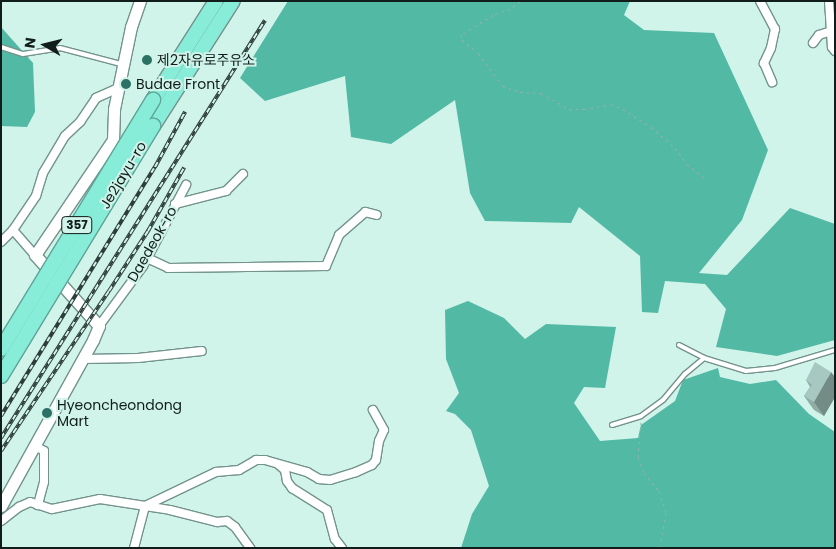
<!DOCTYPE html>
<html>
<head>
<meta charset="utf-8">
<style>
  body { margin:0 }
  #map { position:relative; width:836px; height:549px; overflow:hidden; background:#d0f3ea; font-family:Poppins,"Noto Sans KR",sans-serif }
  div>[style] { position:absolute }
  .forest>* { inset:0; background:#52b9a5 }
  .path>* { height:1px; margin-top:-0.5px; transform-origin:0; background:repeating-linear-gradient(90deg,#94b0a9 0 2.5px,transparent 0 6.5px) }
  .roads { filter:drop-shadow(1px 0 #73938c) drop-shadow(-1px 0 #73938c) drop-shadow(0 1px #73938c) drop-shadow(0 -1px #73938c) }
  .lane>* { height:4px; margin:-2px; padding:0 2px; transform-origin:2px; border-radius:2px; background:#fff }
  .street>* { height:8px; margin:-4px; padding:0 4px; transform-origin:4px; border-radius:4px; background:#fff }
  .secondary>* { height:11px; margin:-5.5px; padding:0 5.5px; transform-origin:5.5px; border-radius:5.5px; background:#fff }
  .highway>* { height:14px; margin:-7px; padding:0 7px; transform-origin:7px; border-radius:7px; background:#88edd8 }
  .rail>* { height:4px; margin-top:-2px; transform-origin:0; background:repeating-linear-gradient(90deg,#d0f3ea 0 5.5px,#2d3d39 0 11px); box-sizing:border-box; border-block:1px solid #2d3d39 }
  .bridges { filter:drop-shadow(1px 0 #5ea496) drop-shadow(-1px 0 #5ea496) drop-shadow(0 1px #5ea496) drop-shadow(0 -1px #5ea496) }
  .highway-bridge>* { height:14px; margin:-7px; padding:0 7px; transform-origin:7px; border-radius:7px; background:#88edd8 }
  .wall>* { inset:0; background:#8faca5 }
  .shaded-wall>* { inset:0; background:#748c86 }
  .building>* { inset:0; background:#a6c8c0 }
  .dots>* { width:14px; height:14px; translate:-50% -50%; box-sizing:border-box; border:2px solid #d0f3ea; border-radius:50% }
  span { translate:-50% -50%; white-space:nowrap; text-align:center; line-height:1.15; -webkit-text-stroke:4px #d0f3ea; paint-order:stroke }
  .shield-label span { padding:1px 4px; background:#d0f3ea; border:1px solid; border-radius:4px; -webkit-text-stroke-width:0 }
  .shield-label { font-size:12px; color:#101d1a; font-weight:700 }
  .poi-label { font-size:14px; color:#101d1a }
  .left { translate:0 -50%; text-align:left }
  .street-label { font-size:14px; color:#101d1a }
  .frame { position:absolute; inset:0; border:2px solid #101d1a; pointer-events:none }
  .north { position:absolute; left:20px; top:20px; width:50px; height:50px; -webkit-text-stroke:4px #d0f3ea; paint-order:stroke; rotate:278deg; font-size:14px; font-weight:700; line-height:20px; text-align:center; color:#101d1a }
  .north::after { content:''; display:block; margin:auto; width:18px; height:22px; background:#101d1a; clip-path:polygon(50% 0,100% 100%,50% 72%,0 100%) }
</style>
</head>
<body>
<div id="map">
  <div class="forest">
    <i style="clip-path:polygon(288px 1px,630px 1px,624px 15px,644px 30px,714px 33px,768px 150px,742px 220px,699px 273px,727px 275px,790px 208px,835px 224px,835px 340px,777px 356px,716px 347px,726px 309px,705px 284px,665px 281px,658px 313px,642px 312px,640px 256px,579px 207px,571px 223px,485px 221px,470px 193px,455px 100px,391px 144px,351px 137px,345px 76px,265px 101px,240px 78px)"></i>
    <i style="clip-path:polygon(1px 27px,33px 63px,35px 112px,27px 127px,1px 126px)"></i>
    <i style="clip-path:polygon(468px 301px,504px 318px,525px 339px,546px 324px,616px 327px,605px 388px,584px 387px,574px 403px,600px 441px,638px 438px,641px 425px,675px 401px,683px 380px,718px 368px,720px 377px,750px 384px,776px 380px,809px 414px,835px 432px,835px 548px,461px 548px,472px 514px,489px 486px,471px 430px,455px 414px,446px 411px,459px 393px,446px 359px,445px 310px)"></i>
  </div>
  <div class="path">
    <i style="left:520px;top:1px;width:13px;rotate:141deg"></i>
    <i style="left:510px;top:9px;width:18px;rotate:161deg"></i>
    <i style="left:493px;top:15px;width:38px;rotate:148deg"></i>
    <i style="left:461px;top:35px;width:5px;rotate:79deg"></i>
    <i style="left:462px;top:40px;width:21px;rotate:39deg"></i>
    <i style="left:478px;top:53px;width:41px;rotate:52.9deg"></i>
    <i style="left:503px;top:86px;width:18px;rotate:19deg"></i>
    <i style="left:520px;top:92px;width:21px;rotate:3deg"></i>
    <i style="left:541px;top:93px;width:32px;rotate:30deg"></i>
    <i style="left:569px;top:109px;width:15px"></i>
    <i style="left:584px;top:109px;width:27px;rotate:-10deg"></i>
    <i style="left:611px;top:104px;width:13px;rotate:23deg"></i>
    <i style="left:623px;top:109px;width:33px;rotate:33deg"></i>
    <i style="left:651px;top:127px;width:32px;rotate:41deg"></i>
    <i style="left:675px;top:148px;width:20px;rotate:53deg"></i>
    <i style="left:687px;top:164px;width:26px;rotate:39deg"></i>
    <i style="left:641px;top:422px;width:35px;rotate:95deg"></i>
    <i style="left:638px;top:457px;width:17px;rotate:69deg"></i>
    <i style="left:644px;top:473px;width:23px;rotate:50deg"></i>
    <i style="left:659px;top:491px;width:23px;rotate:72deg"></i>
    <i style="left:666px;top:513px;width:36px;rotate:100deg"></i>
  </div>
  <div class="roads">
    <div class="lane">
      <i style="left:1px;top:47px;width:23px;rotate:18deg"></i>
      <i style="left:23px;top:54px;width:37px;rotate:-9deg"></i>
      <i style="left:60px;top:48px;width:63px;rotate:14.7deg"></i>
      <i style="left:679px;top:345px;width:28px;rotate:27deg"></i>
      <i style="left:704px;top:358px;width:44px;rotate:17.2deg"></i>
      <i style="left:746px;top:371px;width:29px;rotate:-6deg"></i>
      <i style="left:775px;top:368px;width:63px;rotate:-16.7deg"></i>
      <i style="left:612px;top:425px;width:30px;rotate:-17deg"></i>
      <i style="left:641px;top:416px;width:27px;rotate:-36deg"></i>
      <i style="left:663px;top:400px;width:34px;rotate:-50deg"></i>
      <i style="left:685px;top:374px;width:25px;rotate:-40deg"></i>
    </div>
    <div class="street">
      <i style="left:760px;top:1px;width:32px;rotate:62deg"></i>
      <i style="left:775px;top:29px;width:19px;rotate:102deg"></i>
      <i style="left:771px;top:48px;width:17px;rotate:115deg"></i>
      <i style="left:764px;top:63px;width:21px;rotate:67deg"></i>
      <i style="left:829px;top:1px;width:46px;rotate:86.3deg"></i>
      <i style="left:832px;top:47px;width:5px;rotate:53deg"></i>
      <i style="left:813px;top:43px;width:10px;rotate:-53deg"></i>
      <i style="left:819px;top:35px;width:13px;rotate:-18deg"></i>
      <i style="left:175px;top:204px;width:53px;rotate:-14.3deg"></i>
      <i style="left:226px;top:191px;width:24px;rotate:-45deg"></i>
      <i style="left:13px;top:230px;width:33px;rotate:49deg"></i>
      <i style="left:1px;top:242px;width:17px;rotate:-45deg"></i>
      <i style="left:13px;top:230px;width:41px;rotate:-55.9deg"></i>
      <i style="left:36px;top:196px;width:24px;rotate:-73deg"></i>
      <i style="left:43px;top:173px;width:43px;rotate:-59.3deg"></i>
      <i style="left:65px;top:136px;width:21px;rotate:-43deg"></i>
      <i style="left:80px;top:122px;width:29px;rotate:-56deg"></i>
      <i style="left:96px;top:98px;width:24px;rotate:-24deg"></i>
      <i style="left:147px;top:258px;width:23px;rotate:25deg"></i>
      <i style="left:168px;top:268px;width:158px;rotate:-0.7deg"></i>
      <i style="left:326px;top:266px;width:34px;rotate:-67deg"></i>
      <i style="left:339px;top:235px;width:35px;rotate:-41deg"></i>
      <i style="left:365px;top:212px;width:12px;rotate:14deg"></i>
      <i style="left:99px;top:326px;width:74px;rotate:-53.7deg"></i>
      <i style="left:143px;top:266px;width:92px;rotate:-62deg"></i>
      <i style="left:83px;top:359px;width:55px;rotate:-1deg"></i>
      <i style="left:138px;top:358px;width:64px;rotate:-6.2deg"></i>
      <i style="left:35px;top:446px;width:10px;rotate:29deg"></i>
      <i style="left:44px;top:451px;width:31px;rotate:90deg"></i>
      <i style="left:44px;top:482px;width:24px;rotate:105deg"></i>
      <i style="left:279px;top:465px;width:8px;rotate:40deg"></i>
      <i style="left:285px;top:470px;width:11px;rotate:80deg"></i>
      <i style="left:287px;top:481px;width:9px;rotate:54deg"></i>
      <i style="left:292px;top:488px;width:41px;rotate:32.2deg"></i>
      <i style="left:327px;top:510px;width:30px;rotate:75deg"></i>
      <i style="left:335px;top:539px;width:11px;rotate:52deg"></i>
      <i style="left:1px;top:521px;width:23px;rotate:-38deg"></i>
      <i style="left:19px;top:507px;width:12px;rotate:-24deg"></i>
      <i style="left:30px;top:502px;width:23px;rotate:18deg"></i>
      <i style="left:52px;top:509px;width:49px;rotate:-11.8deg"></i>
      <i style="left:100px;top:499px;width:46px;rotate:8.8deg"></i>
      <i style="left:145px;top:506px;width:79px;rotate:-25.6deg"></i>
      <i style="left:216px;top:472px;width:23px;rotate:-5deg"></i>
      <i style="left:239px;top:470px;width:20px;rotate:-30deg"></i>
      <i style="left:256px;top:460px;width:9px"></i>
      <i style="left:265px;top:460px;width:44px;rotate:15.9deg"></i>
      <i style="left:307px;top:472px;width:14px;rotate:30deg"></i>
      <i style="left:319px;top:479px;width:11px;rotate:5deg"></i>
      <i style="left:330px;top:480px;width:27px;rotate:-17deg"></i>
      <i style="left:356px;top:472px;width:17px;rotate:-24deg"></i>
      <i style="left:372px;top:465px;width:6px;rotate:-51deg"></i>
      <i style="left:376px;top:460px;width:19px;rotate:-81deg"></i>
      <i style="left:379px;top:441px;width:12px;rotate:-66deg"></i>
      <i style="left:384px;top:430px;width:23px;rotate:-119deg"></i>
      <i style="left:134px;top:548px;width:43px;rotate:-75.3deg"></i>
      <i style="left:145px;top:506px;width:25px;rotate:9deg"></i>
      <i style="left:170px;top:510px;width:49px;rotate:14.3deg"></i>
      <i style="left:217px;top:522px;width:10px;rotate:-6deg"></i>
      <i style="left:227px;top:521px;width:10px;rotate:37deg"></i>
      <i style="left:235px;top:527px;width:26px;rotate:54deg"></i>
    </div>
    <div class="secondary">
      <i style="left:1px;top:506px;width:190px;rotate:-61deg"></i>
      <i style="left:93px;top:340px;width:15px;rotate:-67deg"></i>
      <i style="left:99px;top:326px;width:96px;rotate:-132deg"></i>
      <i style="left:35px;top:255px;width:139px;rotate:-55.9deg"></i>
      <i style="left:113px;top:140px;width:31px;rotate:-88deg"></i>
      <i style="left:114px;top:109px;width:84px;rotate:-78.3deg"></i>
      <i style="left:131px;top:27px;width:28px;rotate:-71deg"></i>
    </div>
    <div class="highway">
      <i style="left:153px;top:100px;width:117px;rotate:-57.5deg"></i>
      <i style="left:153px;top:126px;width:148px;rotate:-57.4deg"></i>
    </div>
  </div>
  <div class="rail">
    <i style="left:1px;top:416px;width:293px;rotate:-58.3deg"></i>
    <i style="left:155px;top:167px;width:63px;rotate:-61.4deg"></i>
    <i style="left:1px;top:438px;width:494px;rotate:-57.7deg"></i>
    <i style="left:1px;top:451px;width:193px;rotate:-56deg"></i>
    <i style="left:109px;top:291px;width:72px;rotate:-57deg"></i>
    <i style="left:148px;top:231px;width:73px;rotate:-60.3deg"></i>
  </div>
  <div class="bridges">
    <div class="highway-bridge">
      <i style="left:1px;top:349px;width:292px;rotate:-58.6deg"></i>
      <i style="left:1px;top:376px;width:293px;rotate:-58.7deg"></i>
    </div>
  </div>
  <div class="wall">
    <i style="clip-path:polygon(835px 377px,835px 397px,824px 416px,814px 410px,804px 396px,810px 387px,806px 380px)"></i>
  </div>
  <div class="shaded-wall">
    <i style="clip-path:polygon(831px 372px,835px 377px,835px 397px,824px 416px,814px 402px)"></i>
  </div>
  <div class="building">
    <i style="clip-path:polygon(815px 362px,831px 372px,814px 402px,804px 396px,812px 385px,806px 380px)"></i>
  </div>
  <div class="dots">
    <i style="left:147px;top:60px;background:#2d7164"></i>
    <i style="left:126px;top:84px;background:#2d7164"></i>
    <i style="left:47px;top:413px;background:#2d7164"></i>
  </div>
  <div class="shield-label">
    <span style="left:77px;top:225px">357</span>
  </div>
  <div class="poi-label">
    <span class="left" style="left:157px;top:60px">제2자유로주유소</span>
    <span class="left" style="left:136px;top:84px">Budae Front</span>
    <span class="left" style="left:57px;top:413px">Hyeoncheondong<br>Mart</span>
  </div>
  <div class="street-label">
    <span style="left:123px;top:175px;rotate:-59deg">Je2jayu-ro</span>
    <span style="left:152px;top:244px;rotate:-60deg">Daedeok-ro</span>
  </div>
  <div class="frame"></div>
  <div class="north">N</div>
</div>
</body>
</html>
